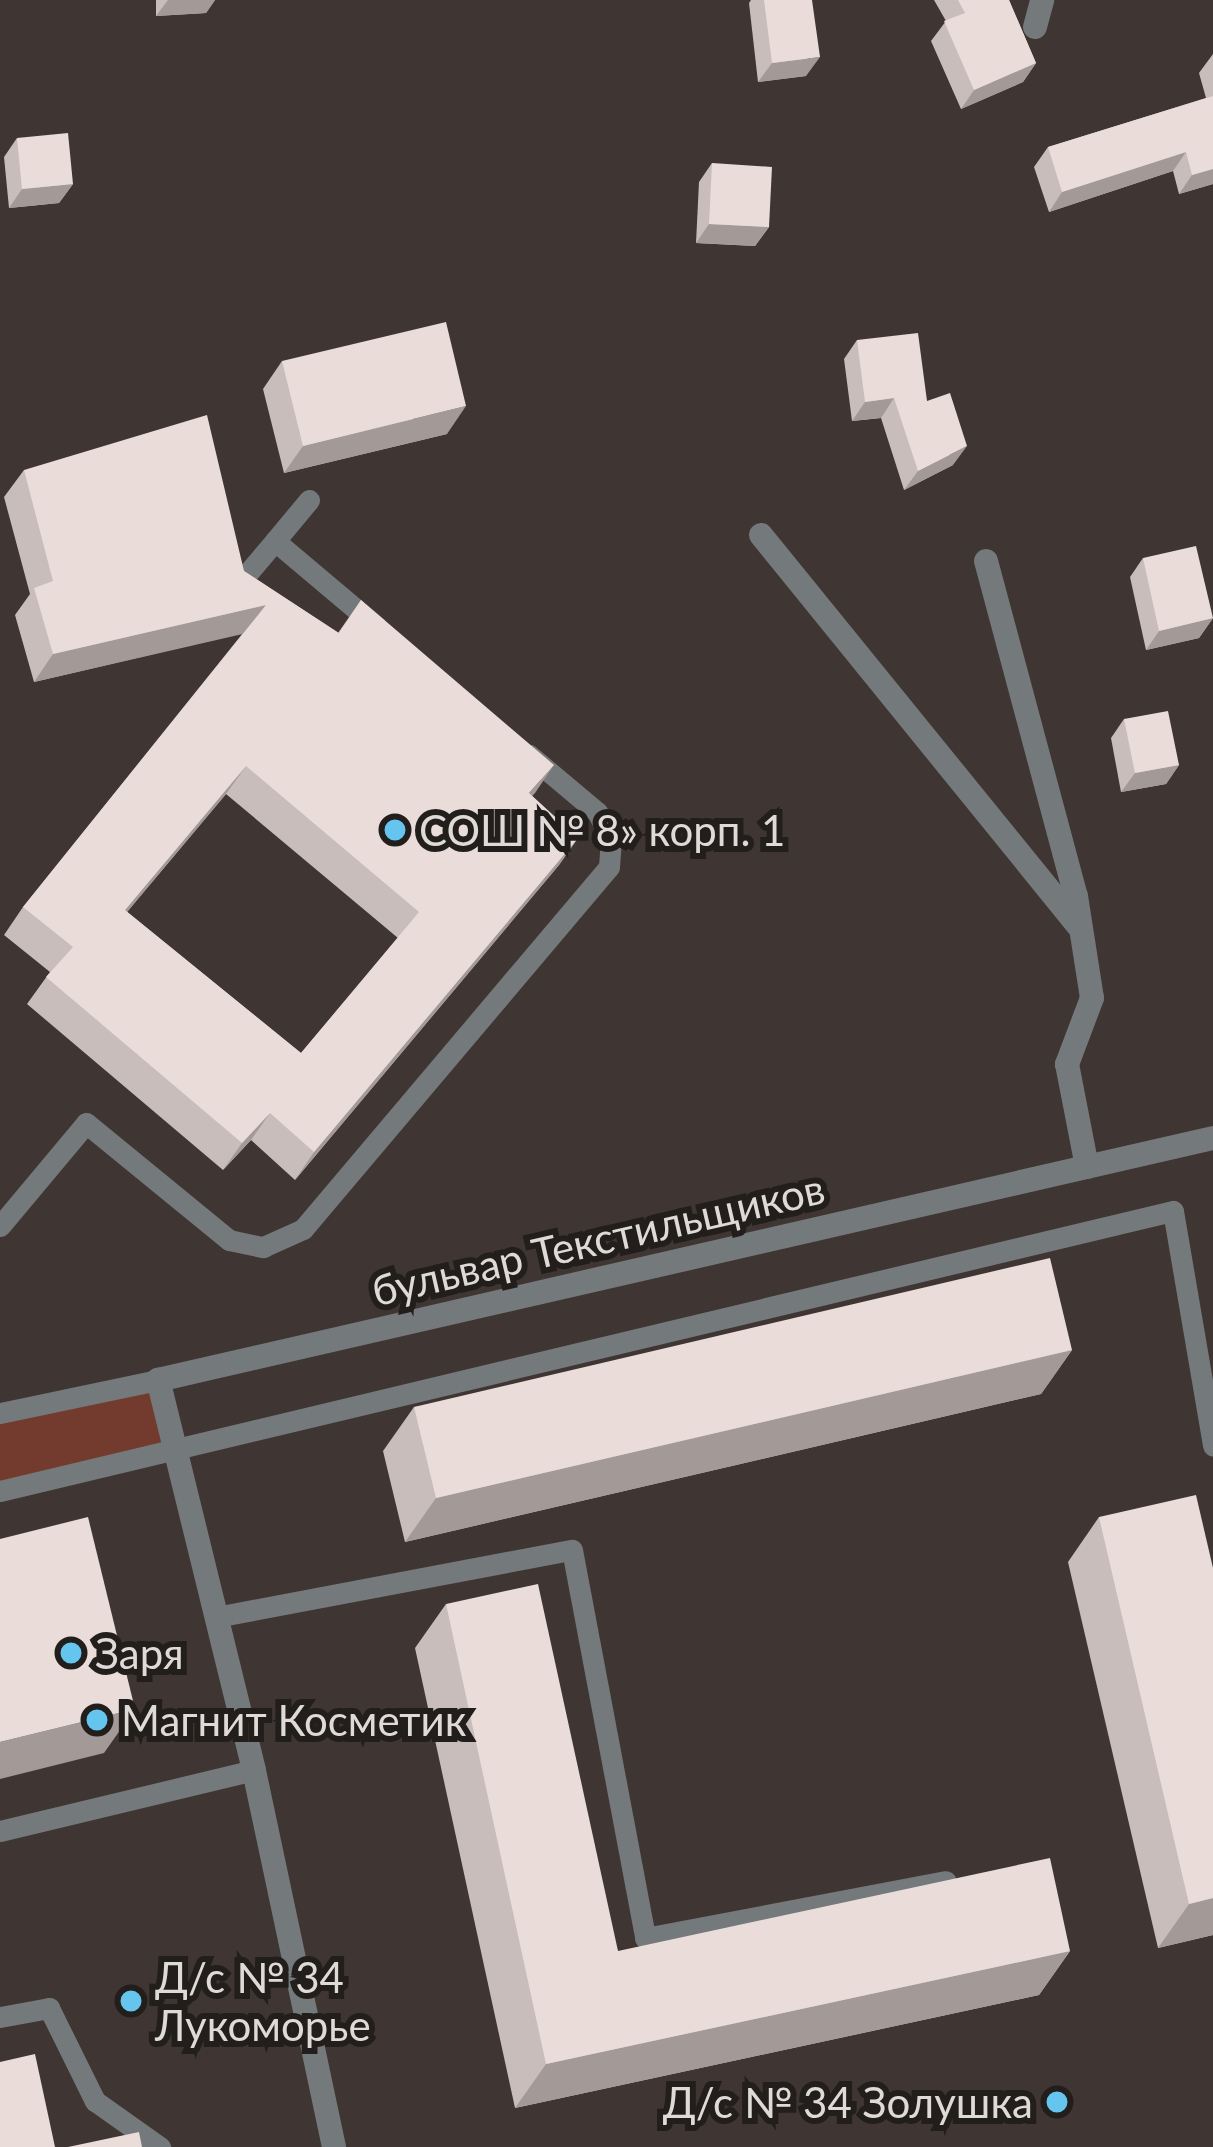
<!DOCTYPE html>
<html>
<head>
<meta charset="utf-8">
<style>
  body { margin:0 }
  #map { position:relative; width:1213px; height:2147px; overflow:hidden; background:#3f3532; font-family:Lato,sans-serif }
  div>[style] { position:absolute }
  .green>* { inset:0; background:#733b2d }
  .service>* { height:21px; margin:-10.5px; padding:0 10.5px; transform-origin:10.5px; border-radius:10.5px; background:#74797b }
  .minor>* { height:24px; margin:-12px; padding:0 12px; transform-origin:12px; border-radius:12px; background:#74797b }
  .wall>* { inset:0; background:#c8bdbb }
  .shaded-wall>* { inset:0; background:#a39a98 }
  .building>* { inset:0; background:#e9dcd9 }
  .dots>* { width:33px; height:33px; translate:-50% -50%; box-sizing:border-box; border:6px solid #221e1c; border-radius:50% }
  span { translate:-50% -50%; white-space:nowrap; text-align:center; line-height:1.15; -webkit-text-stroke:12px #221e1c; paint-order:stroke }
  .poi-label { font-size:42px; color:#dfd9d7 }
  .left { translate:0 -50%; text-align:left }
  .right { translate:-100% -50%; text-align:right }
  .street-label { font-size:42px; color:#dfd9d7 }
</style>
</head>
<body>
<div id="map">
  <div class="green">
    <i style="clip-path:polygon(150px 1392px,165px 1445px,0 1486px,0 1421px)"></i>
  </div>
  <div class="service">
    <i style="left:309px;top:500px;width:53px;rotate:129.7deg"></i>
    <i style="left:275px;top:541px;width:133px;rotate:40.1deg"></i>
    <i style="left:235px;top:588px;width:62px;rotate:-49.6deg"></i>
    <i style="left:0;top:1226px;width:134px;rotate:-50.1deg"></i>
    <i style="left:86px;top:1123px;width:185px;rotate:39.3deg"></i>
    <i style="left:229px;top:1240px;width:35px;rotate:12deg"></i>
    <i style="left:263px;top:1247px;width:44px;rotate:-24.2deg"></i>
    <i style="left:303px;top:1229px;width:474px;rotate:-49.8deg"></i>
    <i style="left:609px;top:867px;width:28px;rotate:-86deg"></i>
    <i style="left:611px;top:839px;width:30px;rotate:-117deg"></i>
    <i style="left:597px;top:812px;width:89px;rotate:-140deg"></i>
    <i style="left:0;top:1413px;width:161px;rotate:-11.8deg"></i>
    <i style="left:0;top:1491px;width:1206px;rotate:-13.43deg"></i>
    <i style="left:1173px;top:1211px;width:238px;rotate:80.3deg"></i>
    <i style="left:216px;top:1617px;width:362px;rotate:-10.7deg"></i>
    <i style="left:572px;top:1550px;width:395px;rotate:79.3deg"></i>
    <i style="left:645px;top:1938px;width:306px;rotate:-10.7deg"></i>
    <i style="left:0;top:1831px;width:261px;rotate:-13.5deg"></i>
    <i style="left:0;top:2017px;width:50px;rotate:-10.4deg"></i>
    <i style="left:49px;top:2008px;width:104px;rotate:63.7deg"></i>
    <i style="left:95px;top:2101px;width:80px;rotate:35.3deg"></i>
  </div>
  <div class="minor">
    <i style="left:1035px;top:27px;width:28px;rotate:-75deg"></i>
    <i style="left:761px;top:535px;width:506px;rotate:50.93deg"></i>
    <i style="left:986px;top:561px;width:347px;rotate:75deg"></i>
    <i style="left:1076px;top:896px;width:103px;rotate:81.1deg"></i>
    <i style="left:1092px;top:998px;width:71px;rotate:110.7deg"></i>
    <i style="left:1067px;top:1064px;width:105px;rotate:79deg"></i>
    <i style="left:334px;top:2147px;width:385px;rotate:-102deg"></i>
    <i style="left:254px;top:1770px;width:402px;rotate:-103.8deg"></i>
    <i style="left:158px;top:1380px;width:1082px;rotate:-12.92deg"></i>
  </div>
  <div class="wall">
    <i style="clip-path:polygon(156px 0,215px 0,206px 13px,156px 16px)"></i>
    <i style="clip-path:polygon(751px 0,812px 0,806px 76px,758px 82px,749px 3px)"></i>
    <i style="clip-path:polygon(934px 0,1009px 0,1036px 63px,1023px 82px,961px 109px,931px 41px,946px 21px)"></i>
    <i style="clip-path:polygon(1213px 54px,1213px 184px,1179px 194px,1173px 171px,1049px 212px,1034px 167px,1048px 147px,1206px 98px,1199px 73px)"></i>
    <i style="clip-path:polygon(17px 138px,73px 184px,59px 203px,9px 208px,4px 157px)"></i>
    <i style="clip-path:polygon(712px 163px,769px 227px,755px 246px,696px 243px,699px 182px)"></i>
    <i style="clip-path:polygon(857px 340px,927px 401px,953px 465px,904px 490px,881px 418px,852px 421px,844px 359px)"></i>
    <i style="clip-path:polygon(282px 361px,447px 434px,284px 473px,263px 389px)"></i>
    <i style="clip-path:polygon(evenodd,24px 470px,244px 571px,338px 633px,361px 600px,532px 796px,578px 838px,559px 865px,295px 1180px,251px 1140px,223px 1170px,27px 1004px,50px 972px,4px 935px,23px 907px,243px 633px,34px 682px,15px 615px,30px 594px,4px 497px,24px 470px,226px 794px,398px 938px,301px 1053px,127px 912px,226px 794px)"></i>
    <i style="clip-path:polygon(1143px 558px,1213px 618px,1199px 638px,1146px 650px,1130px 577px)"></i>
    <i style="clip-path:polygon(1124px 719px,1179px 765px,1166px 784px,1121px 792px,1111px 738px)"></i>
    <i style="clip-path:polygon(1072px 1350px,1041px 1394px,405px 1542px,383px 1451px,414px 1407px)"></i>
    <i style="clip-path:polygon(1099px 1517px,1213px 1568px,1213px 1935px,1158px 1948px,1068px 1562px)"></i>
    <i style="clip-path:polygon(446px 1604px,618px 1951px,1070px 1951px,1039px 1995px,515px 2108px,415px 1648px)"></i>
  </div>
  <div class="shaded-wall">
    <i style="clip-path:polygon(168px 0,215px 0,206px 13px,156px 16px)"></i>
    <i style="clip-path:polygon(820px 57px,806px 76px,758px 82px,772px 63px)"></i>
    <i style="clip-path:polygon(1036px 63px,1023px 82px,961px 109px,974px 90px)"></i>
    <i style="clip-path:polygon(1186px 152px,1173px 171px,1049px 212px,1062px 192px)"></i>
    <i style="clip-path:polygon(1213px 169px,1213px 184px,1179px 194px,1192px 175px)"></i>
    <i style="clip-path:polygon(73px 184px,59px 203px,9px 208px,22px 189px)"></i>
    <i style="clip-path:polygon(709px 224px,769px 227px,755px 246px,696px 243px)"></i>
    <i style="clip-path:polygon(894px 398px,881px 418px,852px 421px,865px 402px)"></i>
    <i style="clip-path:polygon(466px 406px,447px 434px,284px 473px,303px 446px)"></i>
    <i style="clip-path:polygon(967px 446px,953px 465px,904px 490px,918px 471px)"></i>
    <i style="clip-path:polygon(266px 605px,247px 633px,34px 682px,53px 654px)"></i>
    <i style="clip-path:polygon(1213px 618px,1199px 638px,1146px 650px,1159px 631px)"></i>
    <i style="clip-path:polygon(554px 765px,535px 793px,510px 821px,529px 793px)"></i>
    <i style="clip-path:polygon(1179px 765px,1166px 784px,1121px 792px,1135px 773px)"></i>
    <i style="clip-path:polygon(246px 766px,226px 794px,106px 937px,125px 910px)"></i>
    <i style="clip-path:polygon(578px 838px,559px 865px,295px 1180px,314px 1152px)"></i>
    <i style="clip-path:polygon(270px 1113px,251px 1140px,223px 1170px,242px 1143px)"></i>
    <i style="clip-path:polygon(1072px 1350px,1041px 1394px,405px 1542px,436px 1498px)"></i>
    <i style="clip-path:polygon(135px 1709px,104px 1753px,0 1779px,0 1742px)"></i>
    <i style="clip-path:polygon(1213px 1898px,1213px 1935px,1158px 1948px,1189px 1904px)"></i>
    <i style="clip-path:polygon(1070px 1951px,1039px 1995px,515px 2108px,546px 2064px)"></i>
  </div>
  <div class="building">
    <i style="clip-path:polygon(764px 0,812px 0,820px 57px,772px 63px)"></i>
    <i style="clip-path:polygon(958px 0,1009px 0,1036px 63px,974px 90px,944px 21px,965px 13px)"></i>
    <i style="clip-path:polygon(1213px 96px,1213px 169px,1192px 175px,1186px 152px,1062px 192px,1048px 147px)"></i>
    <i style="clip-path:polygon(68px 133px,73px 184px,22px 189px,17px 138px)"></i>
    <i style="clip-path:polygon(712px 163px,772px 167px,769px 227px,709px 224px)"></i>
    <i style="clip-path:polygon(446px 322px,466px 406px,303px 446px,282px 361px)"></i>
    <i style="clip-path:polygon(918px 333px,927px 401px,950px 393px,967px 446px,918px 471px,894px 398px,865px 402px,857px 340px)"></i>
    <i style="clip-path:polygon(evenodd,207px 415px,244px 571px,339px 633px,361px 600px,554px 765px,529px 793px,578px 838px,314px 1152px,270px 1113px,242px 1143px,46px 977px,73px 947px,23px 907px,266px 605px,53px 654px,34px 588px,53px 581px,24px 470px,207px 415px,246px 766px,419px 912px,301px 1053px,125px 910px,246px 766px)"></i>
    <i style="clip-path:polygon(1196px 546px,1213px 618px,1159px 631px,1143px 558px)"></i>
    <i style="clip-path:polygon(1168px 711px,1179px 765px,1135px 773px,1124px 719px)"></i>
    <i style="clip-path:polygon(1050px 1258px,1072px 1350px,436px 1498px,414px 1407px)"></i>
    <i style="clip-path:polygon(1196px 1495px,1213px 1568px,1213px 1898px,1189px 1904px,1099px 1517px)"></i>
    <i style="clip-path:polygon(88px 1517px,135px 1709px,0 1742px,0 1539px)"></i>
    <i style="clip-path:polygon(538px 1584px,618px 1951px,1050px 1858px,1070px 1951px,546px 2064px,446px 1604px)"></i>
    <i style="clip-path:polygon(35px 2054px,55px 2147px,0 2147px,0 2062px)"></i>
    <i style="clip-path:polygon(139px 2132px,142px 2147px,68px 2147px)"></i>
  </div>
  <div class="dots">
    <i style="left:395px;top:830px;background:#65c5ee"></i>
    <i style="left:71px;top:1653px;background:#65c5ee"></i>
    <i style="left:97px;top:1720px;background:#65c5ee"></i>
    <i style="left:131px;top:2001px;background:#65c5ee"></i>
    <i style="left:1057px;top:2102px;background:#65c5ee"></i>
  </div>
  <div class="poi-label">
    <span class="left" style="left:419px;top:830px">СОШ № 8» корп. 1</span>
    <span class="left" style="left:95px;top:1653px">Заря</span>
    <span class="left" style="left:121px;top:1720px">Магнит Косметик</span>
    <span class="left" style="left:155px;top:2001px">Д/с № 34<br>Лукоморье</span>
    <span class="right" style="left:1033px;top:2102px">Д/с № 34 Золушка</span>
  </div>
  <div class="street-label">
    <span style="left:598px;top:1239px;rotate:-13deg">бульвар Текстильщиков</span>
  </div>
</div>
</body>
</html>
